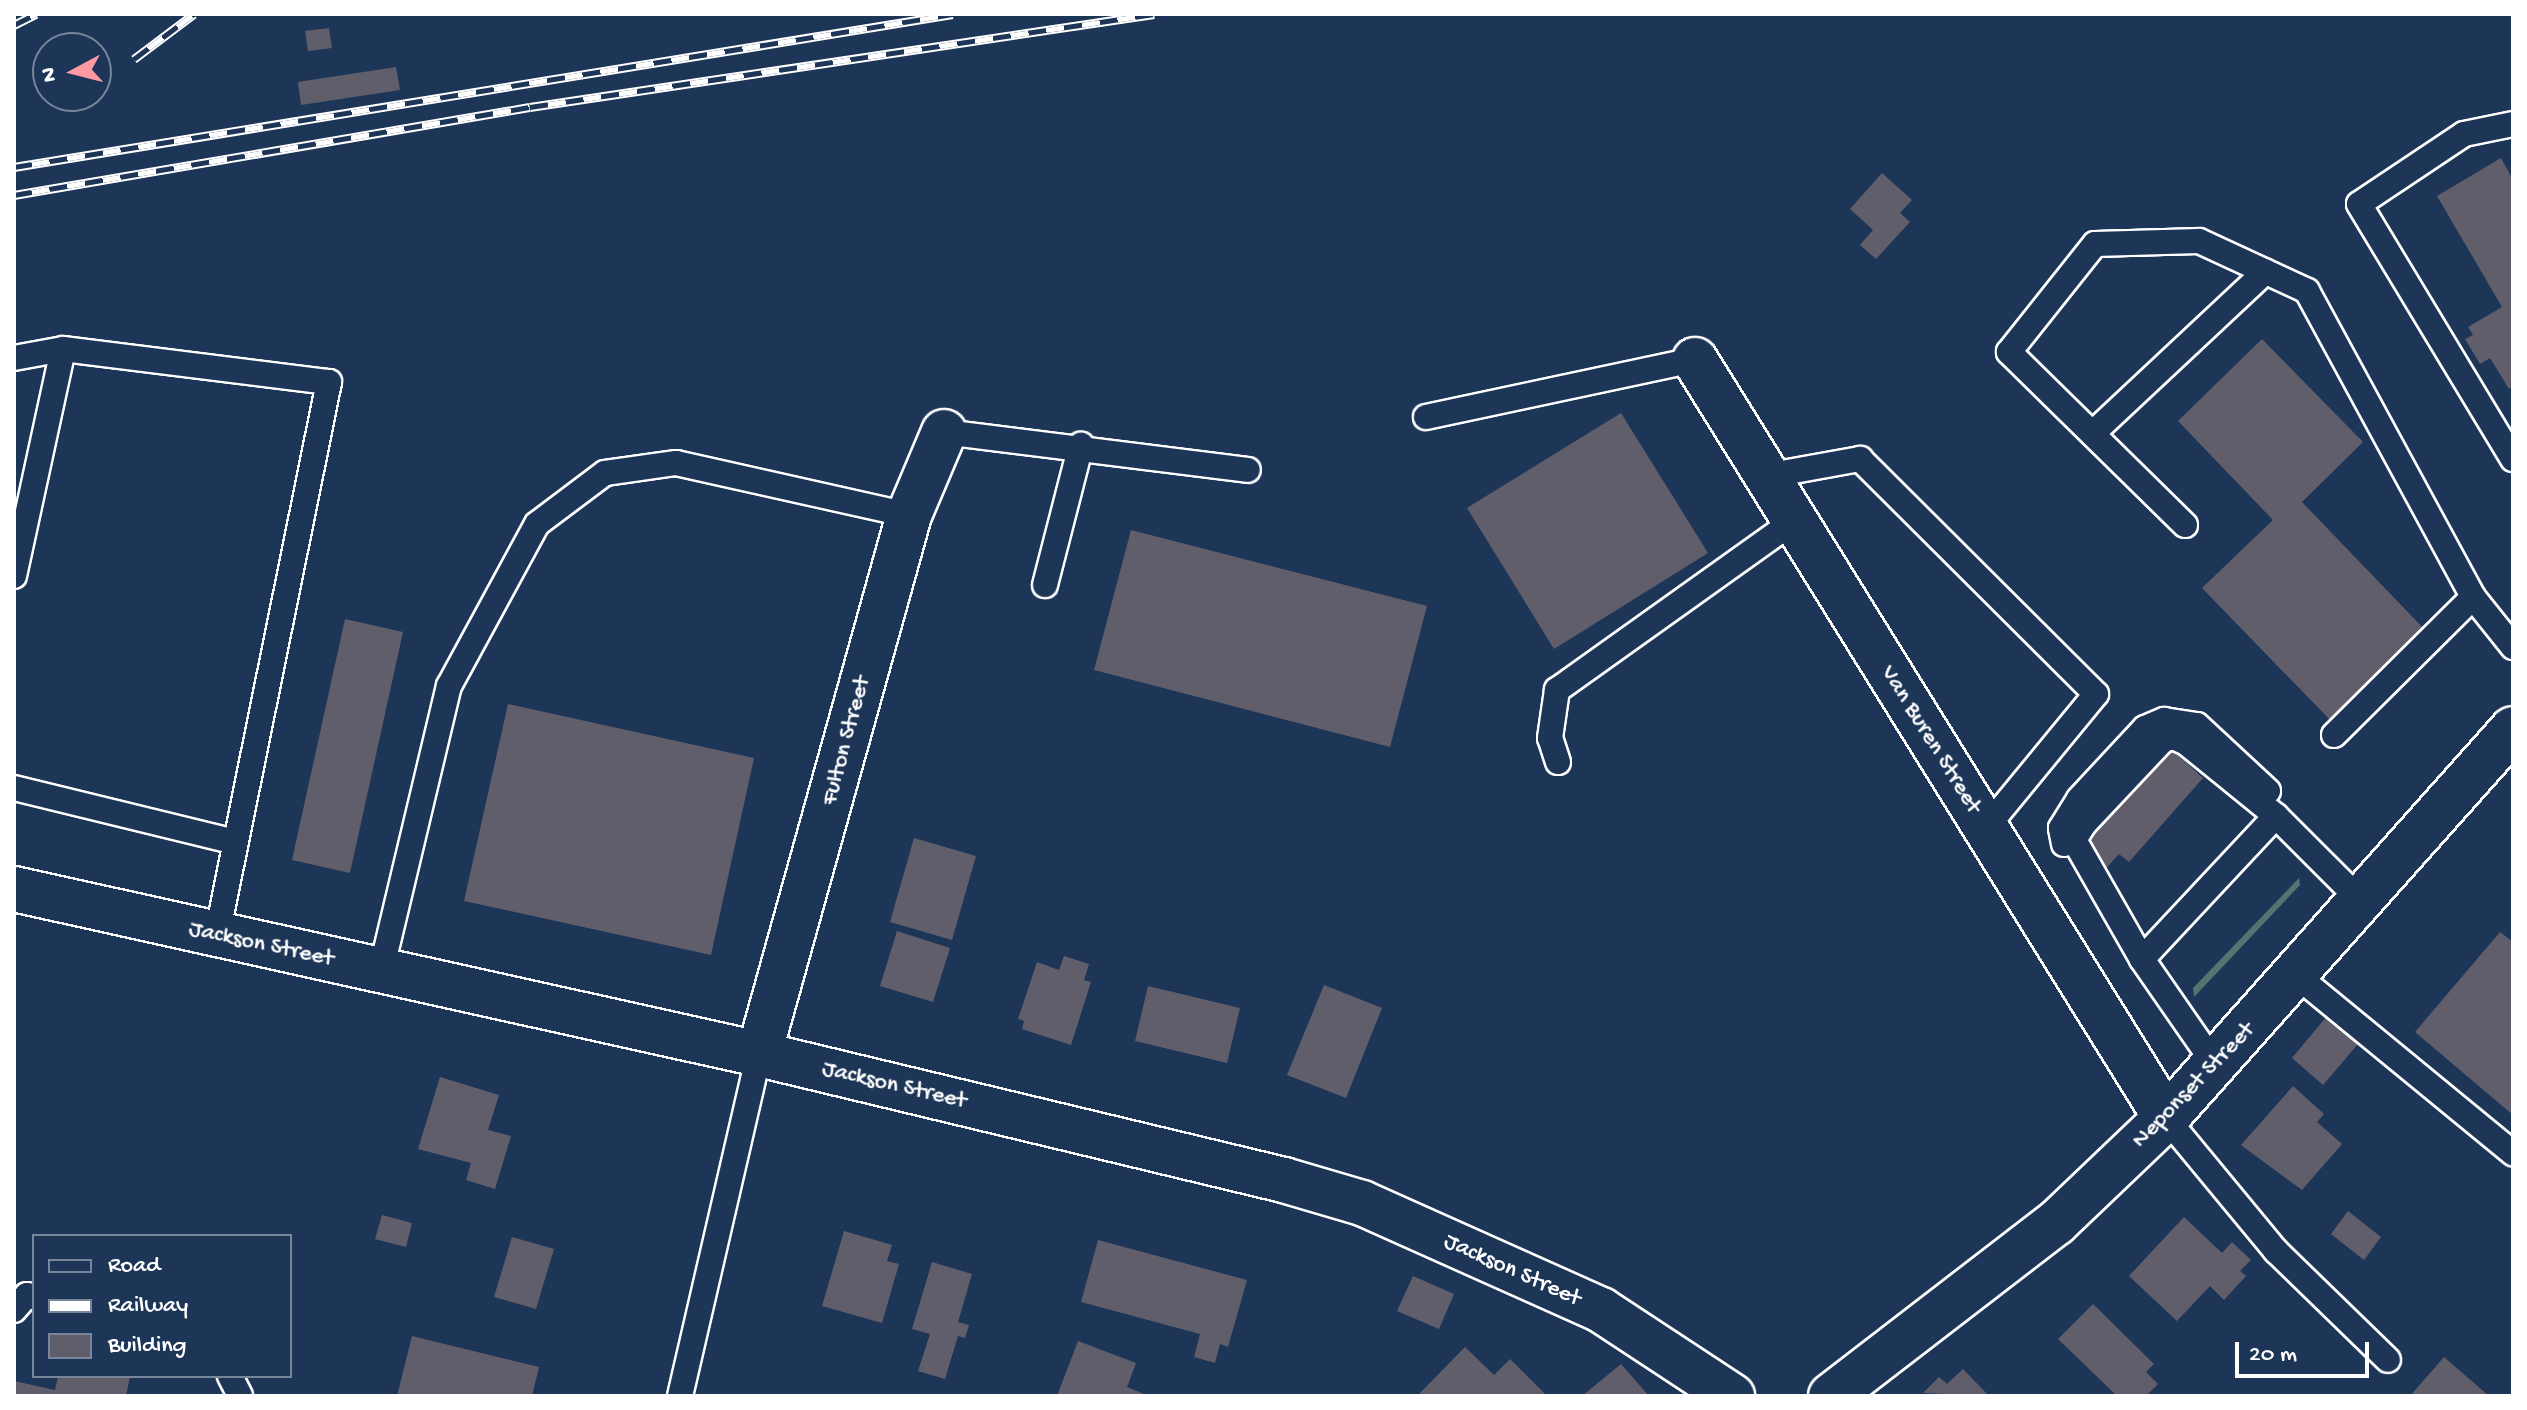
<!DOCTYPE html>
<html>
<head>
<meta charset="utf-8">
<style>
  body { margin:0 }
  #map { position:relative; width:2527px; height:1410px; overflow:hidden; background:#1d3557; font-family:"Gochi Hand",sans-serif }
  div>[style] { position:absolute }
  .green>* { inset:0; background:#557371 }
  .building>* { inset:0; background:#615e6c }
  .roads { filter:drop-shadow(2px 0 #fff) drop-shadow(-2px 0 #fff) drop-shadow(0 2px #fff) drop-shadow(0 -2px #fff) }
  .lane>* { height:24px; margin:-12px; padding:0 12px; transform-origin:12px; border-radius:12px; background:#1d3557 }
  .street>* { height:44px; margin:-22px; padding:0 22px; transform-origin:22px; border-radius:22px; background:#1d3557 }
  .secondary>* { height:44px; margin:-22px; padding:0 22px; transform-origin:22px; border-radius:22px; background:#1d3557 }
  .rail>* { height:9px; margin-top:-4.5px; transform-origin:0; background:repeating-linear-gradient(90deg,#1d3557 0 18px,#fff 0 36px); box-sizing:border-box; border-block:2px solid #fff }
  span { translate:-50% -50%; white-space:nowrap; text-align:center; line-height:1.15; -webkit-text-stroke:6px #1d3557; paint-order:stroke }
  .street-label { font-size:24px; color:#fff }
  .frame { position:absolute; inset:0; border:16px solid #fff; pointer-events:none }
  .legend { position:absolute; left:32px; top:1234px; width:260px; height:144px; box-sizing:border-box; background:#1d3557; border:2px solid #77869a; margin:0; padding:10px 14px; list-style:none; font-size:24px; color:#fff }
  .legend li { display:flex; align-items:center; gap:16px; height:40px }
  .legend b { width:40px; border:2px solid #77869a }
  .north { position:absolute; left:32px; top:32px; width:80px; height:80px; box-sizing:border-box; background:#1d3557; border:2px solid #77869a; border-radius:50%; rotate:263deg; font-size:22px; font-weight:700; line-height:32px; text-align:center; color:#fff }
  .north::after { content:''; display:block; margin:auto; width:28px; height:36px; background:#ff9aa2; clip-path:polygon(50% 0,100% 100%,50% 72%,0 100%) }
  .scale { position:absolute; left:2235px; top:1342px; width:134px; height:36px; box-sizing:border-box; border:4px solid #fff; border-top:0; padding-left:10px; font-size:24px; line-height:28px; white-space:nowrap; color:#fff; -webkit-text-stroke:6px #1d3557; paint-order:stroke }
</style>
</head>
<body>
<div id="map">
  <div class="green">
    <i style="clip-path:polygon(2299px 878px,2300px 885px,2194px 997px,2193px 988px)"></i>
  </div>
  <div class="building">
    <i style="clip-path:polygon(329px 28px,332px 48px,308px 51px,305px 31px)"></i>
    <i style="clip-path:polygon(396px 67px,400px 90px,301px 105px,298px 82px)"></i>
    <i style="clip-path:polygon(2501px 158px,2513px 180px,2513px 386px,2509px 389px,2490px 358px,2480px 364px,2465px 339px,2473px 335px,2468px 327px,2502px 307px,2437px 196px)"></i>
    <i style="clip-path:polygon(1882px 173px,1912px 200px,1900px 213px,1910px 222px,1876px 259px,1860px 245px,1873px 230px,1850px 209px)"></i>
    <i style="clip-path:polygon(2262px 339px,2363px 442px,2302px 502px,2427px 632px,2333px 723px,2202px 588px,2273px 520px,2178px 421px)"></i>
    <i style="clip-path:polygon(1621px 413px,1708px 553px,1554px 649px,1467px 508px)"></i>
    <i style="clip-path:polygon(1131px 530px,1427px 606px,1390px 747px,1094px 670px)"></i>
    <i style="clip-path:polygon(345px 619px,403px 632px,350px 873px,292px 860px)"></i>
    <i style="clip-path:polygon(508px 704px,754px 758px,711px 955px,464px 901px)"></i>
    <i style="clip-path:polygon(2167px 745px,2203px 778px,2129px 862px,2119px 854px,2102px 873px,2082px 837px)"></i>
    <i style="clip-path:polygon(914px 838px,976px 856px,952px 940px,890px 922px)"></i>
    <i style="clip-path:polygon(897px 931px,950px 948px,933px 1002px,880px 986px)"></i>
    <i style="clip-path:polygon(2500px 932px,2513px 942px,2513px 1115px,2415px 1032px)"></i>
    <i style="clip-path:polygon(1064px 956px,1089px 964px,1084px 980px,1091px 982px,1071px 1045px,1022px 1029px,1024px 1021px,1018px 1019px,1037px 962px,1059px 970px)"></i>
    <i style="clip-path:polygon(1324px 985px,1382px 1008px,1346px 1098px,1287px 1075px)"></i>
    <i style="clip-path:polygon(1148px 986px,1240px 1008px,1227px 1063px,1135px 1041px)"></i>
    <i style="clip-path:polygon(2327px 1016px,2358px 1044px,2323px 1085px,2292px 1058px)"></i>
    <i style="clip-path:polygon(440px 1077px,499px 1095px,488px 1130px,511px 1136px,495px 1189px,466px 1180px,471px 1163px,418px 1149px)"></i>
    <i style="clip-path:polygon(2293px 1086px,2324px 1114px,2317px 1122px,2342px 1144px,2302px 1190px,2241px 1145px)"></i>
    <i style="clip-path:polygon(2348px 1211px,2381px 1237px,2364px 1260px,2331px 1234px)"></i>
    <i style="clip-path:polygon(382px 1215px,412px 1223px,406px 1247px,375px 1239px)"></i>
    <i style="clip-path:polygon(2184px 1217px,2222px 1253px,2232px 1242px,2251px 1260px,2240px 1271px,2246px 1276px,2224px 1300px,2210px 1286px,2177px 1321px,2129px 1276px)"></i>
    <i style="clip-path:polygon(844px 1231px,892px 1245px,887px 1261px,899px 1264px,882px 1323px,822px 1306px)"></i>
    <i style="clip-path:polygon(512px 1237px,554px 1249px,536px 1309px,494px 1297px)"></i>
    <i style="clip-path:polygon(1098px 1240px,1247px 1280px,1228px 1347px,1220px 1344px,1215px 1363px,1194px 1357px,1200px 1334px,1081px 1302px)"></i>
    <i style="clip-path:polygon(932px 1262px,972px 1274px,958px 1322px,969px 1325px,965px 1338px,958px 1336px,945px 1379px,918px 1371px,930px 1334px,912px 1329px)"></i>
    <i style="clip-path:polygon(1413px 1276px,1454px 1294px,1439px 1329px,1397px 1311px)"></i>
    <i style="clip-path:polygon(2093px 1304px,2154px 1364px,2146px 1372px,2158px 1384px,2146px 1396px,2117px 1396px,2058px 1339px)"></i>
    <i style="clip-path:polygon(412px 1336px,539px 1367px,532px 1396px,397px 1396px)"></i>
    <i style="clip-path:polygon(1078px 1341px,1136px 1363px,1127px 1387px,1149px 1396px,1057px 1396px)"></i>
    <i style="clip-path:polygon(1465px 1347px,1494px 1375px,1510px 1359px,1547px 1396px,1417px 1396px)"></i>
    <i style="clip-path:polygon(2444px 1357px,2489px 1396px,2410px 1396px)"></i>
    <i style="clip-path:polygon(1621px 1364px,1649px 1396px,1582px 1396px)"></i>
    <i style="clip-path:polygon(1963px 1369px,1989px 1396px,1923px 1393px,1939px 1377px,1947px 1384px)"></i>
    <i style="clip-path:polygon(58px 1376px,130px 1376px,126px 1396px,14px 1396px,14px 1381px,55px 1390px)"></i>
  </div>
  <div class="roads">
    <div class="lane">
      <i style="left:2513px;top:124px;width:50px;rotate:168.5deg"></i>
      <i style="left:2464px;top:134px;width:126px;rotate:146.3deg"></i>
      <i style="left:2359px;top:204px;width:298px;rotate:58.9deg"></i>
      <i style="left:14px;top:358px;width:50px;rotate:-10.4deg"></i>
      <i style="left:1426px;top:417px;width:275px;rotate:-12deg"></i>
      <i style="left:944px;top:432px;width:306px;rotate:7.1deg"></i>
      <i style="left:2093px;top:433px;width:236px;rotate:-43.1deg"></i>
      <i style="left:1766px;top:476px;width:96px;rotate:-10.3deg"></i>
      <i style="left:1860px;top:459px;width:333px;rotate:44.9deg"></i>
      <i style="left:2096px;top:694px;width:175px;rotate:129.4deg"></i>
      <i style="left:2185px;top:525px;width:247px;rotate:-135.5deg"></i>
      <i style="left:2009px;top:352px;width:138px;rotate:-51.5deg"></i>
      <i style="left:2095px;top:244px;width:104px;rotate:-1.7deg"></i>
      <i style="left:2199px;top:241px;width:119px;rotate:24.8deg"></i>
      <i style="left:2307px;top:291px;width:348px;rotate:61.5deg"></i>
      <i style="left:2473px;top:597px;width:64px;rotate:51.3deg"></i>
      <i style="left:14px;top:576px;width:232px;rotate:-77.8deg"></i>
      <i style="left:63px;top:349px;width:268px;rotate:7.1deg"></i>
      <i style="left:329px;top:382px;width:564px;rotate:101.45deg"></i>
      <i style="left:1045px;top:585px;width:145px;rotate:-75.6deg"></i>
      <i style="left:2334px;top:735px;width:196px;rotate:-44.8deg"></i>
      <i style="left:1558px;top:762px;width:25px;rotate:-108deg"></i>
      <i style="left:1550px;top:738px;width:49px;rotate:-81.7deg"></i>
      <i style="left:1557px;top:690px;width:291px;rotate:-35.5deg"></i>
      <i style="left:14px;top:788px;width:228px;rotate:13.7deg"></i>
      <i style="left:2064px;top:844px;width:16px;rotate:-101deg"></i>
      <i style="left:2061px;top:828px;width:34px;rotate:-58deg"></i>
      <i style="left:2079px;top:799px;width:97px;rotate:-47.1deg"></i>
      <i style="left:2145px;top:728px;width:21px;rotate:-23deg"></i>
      <i style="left:2164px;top:720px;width:33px;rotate:9deg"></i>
      <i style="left:2197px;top:725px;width:97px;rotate:42.9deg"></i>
      <i style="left:2142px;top:959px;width:196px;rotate:-46.9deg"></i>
      <i style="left:381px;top:971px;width:293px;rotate:-76.6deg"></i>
      <i style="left:449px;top:686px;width:184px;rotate:-61.5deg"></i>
      <i style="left:537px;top:524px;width:85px;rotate:-36.9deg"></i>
      <i style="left:605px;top:473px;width:72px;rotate:-8deg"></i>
      <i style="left:676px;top:463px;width:239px;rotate:12.6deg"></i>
      <i style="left:2296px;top:975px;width:281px;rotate:39.4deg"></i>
      <i style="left:2216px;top:1066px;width:130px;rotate:-124.7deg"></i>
      <i style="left:2142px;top:959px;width:137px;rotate:-119.7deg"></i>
      <i style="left:2074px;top:840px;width:19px;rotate:-58deg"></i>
      <i style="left:2084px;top:824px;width:115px;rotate:-46.8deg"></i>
      <i style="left:2163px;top:740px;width:10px;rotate:-17deg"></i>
      <i style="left:2173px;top:737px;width:13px;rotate:23deg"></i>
      <i style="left:2185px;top:742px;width:117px;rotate:39.1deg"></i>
      <i style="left:2276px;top:816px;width:120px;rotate:45deg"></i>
      <i style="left:2166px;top:1118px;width:173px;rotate:50.4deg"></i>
      <i style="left:2276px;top:1251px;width:156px;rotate:44.2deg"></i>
      <i style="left:14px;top:1310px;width:20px;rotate:-49deg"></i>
      <i style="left:27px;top:1295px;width:7px;rotate:16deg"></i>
      <i style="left:230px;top:1376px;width:22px;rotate:63deg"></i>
      <i style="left:680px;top:1396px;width:351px;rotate:-77deg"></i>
    </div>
    <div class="street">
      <i style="left:1695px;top:360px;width:892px;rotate:58.14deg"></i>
      <i style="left:759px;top:1054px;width:559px;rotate:-74.45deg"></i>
      <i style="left:909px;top:515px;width:90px;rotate:-67.1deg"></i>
    </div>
    <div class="secondary">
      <i style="left:14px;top:889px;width:763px;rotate:12.49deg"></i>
      <i style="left:759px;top:1054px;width:540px;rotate:13.5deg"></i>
      <i style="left:1284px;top:1180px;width:81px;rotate:16.4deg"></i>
      <i style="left:1362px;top:1203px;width:262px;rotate:24.1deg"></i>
      <i style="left:1601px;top:1310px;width:157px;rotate:33.3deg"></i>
      <i style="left:1831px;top:1396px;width:284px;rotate:-37.6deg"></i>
      <i style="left:2056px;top:1223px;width:152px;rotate:-43.7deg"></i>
      <i style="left:2166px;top:1118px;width:521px;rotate:-48.27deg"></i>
    </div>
  </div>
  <div class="rail">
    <i style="left:14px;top:25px;width:25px;rotate:-27deg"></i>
    <i style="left:134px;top:59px;width:75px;rotate:-36.9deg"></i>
    <i style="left:14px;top:167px;width:951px;rotate:-9.25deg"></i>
    <i style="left:14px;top:195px;width:523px;rotate:-9.68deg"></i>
    <i style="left:530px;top:107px;width:631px;rotate:-8.48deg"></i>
  </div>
  <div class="street-label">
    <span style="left:1930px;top:740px;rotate:58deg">Van Buren Street</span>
    <span style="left:847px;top:741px;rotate:-75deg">Fulton Street</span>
    <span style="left:261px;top:945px;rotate:12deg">Jackson Street</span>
    <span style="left:894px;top:1086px;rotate:13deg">Jackson Street</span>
    <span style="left:2194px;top:1086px;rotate:-46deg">Neponset Street</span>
    <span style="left:1512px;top:1271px;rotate:24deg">Jackson Street</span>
  </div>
  <div class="frame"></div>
  <ul class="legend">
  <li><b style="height:10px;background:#1d3557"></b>Road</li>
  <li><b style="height:10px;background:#fff"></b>Railway</li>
  <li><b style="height:22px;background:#615e6c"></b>Building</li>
  </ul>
  <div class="north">N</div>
  <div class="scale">20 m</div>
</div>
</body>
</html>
